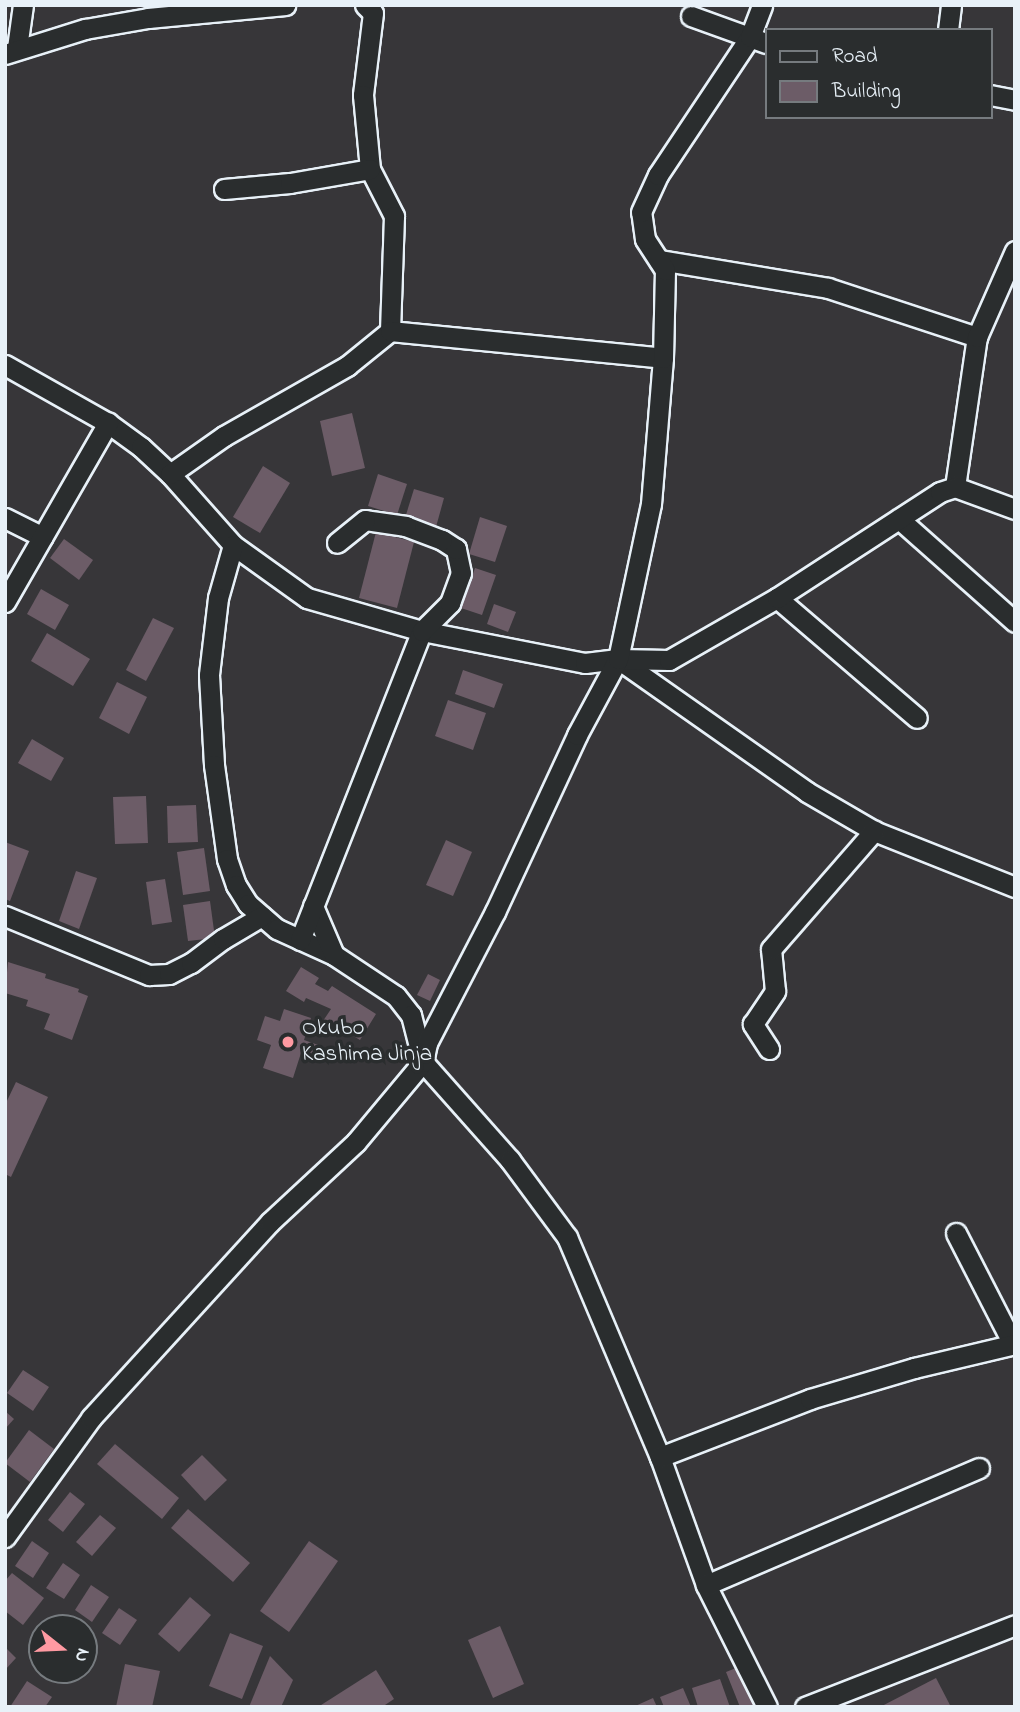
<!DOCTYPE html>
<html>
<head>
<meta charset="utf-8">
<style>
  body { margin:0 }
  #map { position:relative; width:1020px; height:1712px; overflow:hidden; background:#373639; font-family:"Indie Flower",sans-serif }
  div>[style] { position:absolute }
  .building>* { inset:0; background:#6c5c67 }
  .roads { filter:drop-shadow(2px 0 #e8f1f8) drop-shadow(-2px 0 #e8f1f8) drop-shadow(0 2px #e8f1f8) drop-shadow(0 -2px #e8f1f8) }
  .street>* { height:19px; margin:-9.5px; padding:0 9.5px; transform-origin:9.5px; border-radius:9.5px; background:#2a2d2e }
  .dots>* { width:19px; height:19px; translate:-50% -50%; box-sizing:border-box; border:4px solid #2a2d2e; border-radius:50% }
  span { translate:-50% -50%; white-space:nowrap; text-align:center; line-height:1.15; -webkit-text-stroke:7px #2a2d2e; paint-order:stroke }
  .poi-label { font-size:23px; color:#e8f1f8 }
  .left { translate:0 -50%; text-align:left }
  .frame { position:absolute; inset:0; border:7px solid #e8f1f8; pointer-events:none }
  .legend { position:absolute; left:765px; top:28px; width:228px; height:91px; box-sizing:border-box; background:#2a2d2e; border:2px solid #767b7f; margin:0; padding:9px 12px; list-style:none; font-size:21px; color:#e8f1f8 }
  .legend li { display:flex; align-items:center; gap:14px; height:35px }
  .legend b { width:35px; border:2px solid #767b7f }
  .north { position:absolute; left:28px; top:1614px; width:70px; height:70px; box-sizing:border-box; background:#2a2d2e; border:2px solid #767b7f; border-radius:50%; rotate:108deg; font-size:19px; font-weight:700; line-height:28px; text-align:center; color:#e8f1f8 }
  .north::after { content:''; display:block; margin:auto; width:24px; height:32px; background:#ff9aa2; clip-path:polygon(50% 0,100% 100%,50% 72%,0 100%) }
</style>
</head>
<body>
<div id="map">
  <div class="building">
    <i style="clip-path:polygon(352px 413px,365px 468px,332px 476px,320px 421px)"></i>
    <i style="clip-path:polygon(263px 466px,290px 483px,260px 533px,233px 517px)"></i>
    <i style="clip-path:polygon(378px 474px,407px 484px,397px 515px,368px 506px)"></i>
    <i style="clip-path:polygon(414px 489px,444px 498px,436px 527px,405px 518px)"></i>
    <i style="clip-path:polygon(480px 517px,507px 526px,495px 562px,469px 554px)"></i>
    <i style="clip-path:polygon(376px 532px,414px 542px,397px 608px,359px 598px)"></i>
    <i style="clip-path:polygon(64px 539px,93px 560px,79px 580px,50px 558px)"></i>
    <i style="clip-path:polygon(475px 568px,496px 575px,482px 615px,461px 608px)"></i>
    <i style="clip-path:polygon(41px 589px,69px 605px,55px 630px,27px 614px)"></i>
    <i style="clip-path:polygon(494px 604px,516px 612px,508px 632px,487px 624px)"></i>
    <i style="clip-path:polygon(153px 618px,174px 628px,146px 681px,126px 670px)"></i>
    <i style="clip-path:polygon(47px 633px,90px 659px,73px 686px,31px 661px)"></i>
    <i style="clip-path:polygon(463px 670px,503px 684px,494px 708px,455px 694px)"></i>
    <i style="clip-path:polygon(117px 682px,147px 697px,129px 734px,99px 718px)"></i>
    <i style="clip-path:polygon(448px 700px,486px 713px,473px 750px,435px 736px)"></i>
    <i style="clip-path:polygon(32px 739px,64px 758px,51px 781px,18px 763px)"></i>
    <i style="clip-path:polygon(146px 796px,148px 843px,115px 844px,113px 797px)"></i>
    <i style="clip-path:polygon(196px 805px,198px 842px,168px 843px,167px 806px)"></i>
    <i style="clip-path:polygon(446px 840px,472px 852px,453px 896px,426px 885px)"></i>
    <i style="clip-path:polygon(5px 842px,29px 851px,10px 901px,5px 899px)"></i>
    <i style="clip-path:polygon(204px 848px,210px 891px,183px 895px,177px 852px)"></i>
    <i style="clip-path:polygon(76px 871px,97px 878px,79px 929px,59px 921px)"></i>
    <i style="clip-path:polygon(165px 879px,172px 922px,152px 925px,146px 882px)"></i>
    <i style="clip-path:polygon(210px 901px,215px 938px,188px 941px,183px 905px)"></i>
    <i style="clip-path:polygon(8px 962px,46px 974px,45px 978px,79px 989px,78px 992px,88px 996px,72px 1040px,44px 1029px,50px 1014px,26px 1006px,28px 1000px,5px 993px)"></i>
    <i style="clip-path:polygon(301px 967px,319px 978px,315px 984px,328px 991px,332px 986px,376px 1014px,360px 1040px,335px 1025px,332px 1031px,321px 1024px,331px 1009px,306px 998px,304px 1002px,286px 991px)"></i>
    <i style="clip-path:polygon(428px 974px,440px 980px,430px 1001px,417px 995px)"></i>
    <i style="clip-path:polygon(284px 1009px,311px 1018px,304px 1040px,324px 1047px,320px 1060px,301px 1053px,293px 1078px,263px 1068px,271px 1045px,257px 1040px,265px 1016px,280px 1021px)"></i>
    <i style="clip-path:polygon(16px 1082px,48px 1097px,11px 1177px,5px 1174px,5px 1105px)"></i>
    <i style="clip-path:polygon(23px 1370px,49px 1387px,33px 1411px,7px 1393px)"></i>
    <i style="clip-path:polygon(5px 1411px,14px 1419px,5px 1429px)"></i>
    <i style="clip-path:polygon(29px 1430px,54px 1449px,30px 1482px,5px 1463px)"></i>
    <i style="clip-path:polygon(115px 1444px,179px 1498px,162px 1519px,97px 1464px)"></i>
    <i style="clip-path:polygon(202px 1455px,227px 1480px,205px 1501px,181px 1475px)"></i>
    <i style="clip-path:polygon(70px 1492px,85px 1504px,63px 1532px,48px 1520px)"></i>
    <i style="clip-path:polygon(188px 1509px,250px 1563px,233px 1582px,171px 1528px)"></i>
    <i style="clip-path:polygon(100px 1515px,116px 1528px,92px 1556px,76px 1542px)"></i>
    <i style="clip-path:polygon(32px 1541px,49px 1553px,33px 1578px,15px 1566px)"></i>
    <i style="clip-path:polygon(309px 1541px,338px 1561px,289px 1632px,260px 1611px)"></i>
    <i style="clip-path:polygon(63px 1563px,80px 1575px,64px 1599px,46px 1588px)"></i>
    <i style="clip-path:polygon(12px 1573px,44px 1598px,23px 1625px,5px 1611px,5px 1581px)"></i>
    <i style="clip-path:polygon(91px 1585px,109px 1597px,92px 1622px,75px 1610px)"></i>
    <i style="clip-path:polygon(190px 1597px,211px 1615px,179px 1652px,158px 1634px)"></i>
    <i style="clip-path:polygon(119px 1608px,137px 1620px,120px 1645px,102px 1633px)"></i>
    <i style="clip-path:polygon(70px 1621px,78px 1628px,63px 1628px)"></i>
    <i style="clip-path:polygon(500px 1626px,524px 1684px,493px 1698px,468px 1640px)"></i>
    <i style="clip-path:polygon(230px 1633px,263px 1646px,242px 1699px,209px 1686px)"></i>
    <i style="clip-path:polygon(84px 1634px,98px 1648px,84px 1661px)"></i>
    <i style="clip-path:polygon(5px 1647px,16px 1658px,5px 1670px)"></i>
    <i style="clip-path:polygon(270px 1656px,293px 1680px,281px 1707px,249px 1707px)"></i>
    <i style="clip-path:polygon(125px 1664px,160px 1671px,152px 1707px,116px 1707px)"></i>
    <i style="clip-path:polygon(741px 1666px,758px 1707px,740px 1707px,726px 1672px)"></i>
    <i style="clip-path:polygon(376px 1670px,394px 1699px,382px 1707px,318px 1707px)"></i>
    <i style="clip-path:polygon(936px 1678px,951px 1707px,880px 1707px)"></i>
    <i style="clip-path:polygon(720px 1679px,730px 1707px,698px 1707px,692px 1688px)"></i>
    <i style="clip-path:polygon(27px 1681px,52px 1697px,45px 1707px,10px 1707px)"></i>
    <i style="clip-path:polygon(683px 1688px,691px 1707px,664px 1707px,660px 1697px)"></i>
    <i style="clip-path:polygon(653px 1698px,657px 1707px,633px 1707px)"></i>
  </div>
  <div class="roads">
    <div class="street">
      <i style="left:365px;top:5px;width:11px;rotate:45deg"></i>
      <i style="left:373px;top:13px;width:83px;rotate:97deg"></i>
      <i style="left:363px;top:95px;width:74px;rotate:84.6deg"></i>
      <i style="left:370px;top:169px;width:53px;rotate:62.9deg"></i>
      <i style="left:394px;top:216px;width:115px;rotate:92deg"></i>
      <i style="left:691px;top:16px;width:80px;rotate:19.8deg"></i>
      <i style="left:948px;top:30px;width:25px;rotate:-83deg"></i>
      <i style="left:17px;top:48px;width:43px;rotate:-82.1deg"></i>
      <i style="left:5px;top:54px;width:84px;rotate:-17.4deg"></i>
      <i style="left:85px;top:29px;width:64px;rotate:-9.9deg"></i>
      <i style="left:148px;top:18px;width:138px;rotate:-5.4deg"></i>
      <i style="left:990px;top:95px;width:25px;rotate:11deg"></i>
      <i style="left:224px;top:189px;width:66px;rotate:-5.2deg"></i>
      <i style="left:290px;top:183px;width:81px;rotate:-9.9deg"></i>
      <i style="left:659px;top:260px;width:171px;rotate:9.4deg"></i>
      <i style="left:828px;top:288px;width:157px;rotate:18.2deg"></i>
      <i style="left:5px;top:365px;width:118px;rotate:29.4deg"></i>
      <i style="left:108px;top:423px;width:41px;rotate:36deg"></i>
      <i style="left:141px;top:447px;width:40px;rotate:43deg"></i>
      <i style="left:170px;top:474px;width:95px;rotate:48.4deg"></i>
      <i style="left:233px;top:545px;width:91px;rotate:35.6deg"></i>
      <i style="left:307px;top:598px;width:120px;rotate:16deg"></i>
      <i style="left:422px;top:631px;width:166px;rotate:11.1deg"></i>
      <i style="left:585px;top:663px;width:33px;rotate:-7deg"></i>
      <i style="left:618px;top:659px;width:231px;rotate:35.1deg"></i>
      <i style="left:807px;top:792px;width:78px;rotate:30.2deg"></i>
      <i style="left:874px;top:831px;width:152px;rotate:21.7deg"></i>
      <i style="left:170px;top:474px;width:66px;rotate:-35.1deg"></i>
      <i style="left:224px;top:436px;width:142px;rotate:-29.6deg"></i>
      <i style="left:347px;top:366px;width:55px;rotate:-39.1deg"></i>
      <i style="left:390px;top:331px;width:274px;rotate:5.6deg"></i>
      <i style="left:955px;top:487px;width:152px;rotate:-81.7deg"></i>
      <i style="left:977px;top:337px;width:94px;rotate:-66.2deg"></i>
      <i style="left:5px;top:518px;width:42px;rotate:26.6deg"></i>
      <i style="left:899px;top:519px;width:155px;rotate:41.6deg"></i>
      <i style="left:233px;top:545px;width:55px;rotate:105.8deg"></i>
      <i style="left:218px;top:598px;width:78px;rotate:96.7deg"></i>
      <i style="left:209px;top:675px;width:90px;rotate:86.8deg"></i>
      <i style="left:214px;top:765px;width:95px;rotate:82.1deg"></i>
      <i style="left:227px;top:859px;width:28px;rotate:71deg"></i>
      <i style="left:236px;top:885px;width:22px;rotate:58deg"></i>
      <i style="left:248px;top:904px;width:38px;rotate:41deg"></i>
      <i style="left:277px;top:929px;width:63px;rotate:24.5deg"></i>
      <i style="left:334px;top:955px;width:74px;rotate:33.5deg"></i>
      <i style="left:396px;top:996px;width:24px;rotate:52deg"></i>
      <i style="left:411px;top:1015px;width:49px;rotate:75.7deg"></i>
      <i style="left:423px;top:1062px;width:131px;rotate:48.4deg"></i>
      <i style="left:510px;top:1160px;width:96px;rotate:53.5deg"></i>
      <i style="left:567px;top:1237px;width:239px;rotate:67.1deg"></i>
      <i style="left:660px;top:1457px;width:136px;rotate:70.2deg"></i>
      <i style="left:706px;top:1585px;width:136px;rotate:63.4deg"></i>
      <i style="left:777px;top:598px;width:184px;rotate:40.6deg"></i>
      <i style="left:5px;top:602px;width:207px;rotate:-60.1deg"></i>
      <i style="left:618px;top:659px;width:51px;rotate:1.1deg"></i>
      <i style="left:669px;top:660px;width:125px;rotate:-29.9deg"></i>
      <i style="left:777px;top:598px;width:194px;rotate:-33deg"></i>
      <i style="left:940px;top:492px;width:16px;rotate:-18deg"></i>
      <i style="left:955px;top:487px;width:64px;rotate:20.1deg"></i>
      <i style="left:313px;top:906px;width:53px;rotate:66.8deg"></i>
      <i style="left:5px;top:916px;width:156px;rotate:22.3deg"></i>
      <i style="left:149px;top:975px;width:20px;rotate:-3deg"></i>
      <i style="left:169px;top:974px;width:25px;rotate:-27deg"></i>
      <i style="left:191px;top:963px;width:40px;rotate:-37deg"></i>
      <i style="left:223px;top:939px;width:45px;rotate:-30.5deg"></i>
      <i style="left:300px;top:940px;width:332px;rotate:-68.5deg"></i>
      <i style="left:422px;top:631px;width:40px;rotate:-45deg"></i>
      <i style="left:450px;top:603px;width:32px;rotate:-70deg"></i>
      <i style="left:461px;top:573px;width:25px;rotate:-102deg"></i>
      <i style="left:456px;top:549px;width:17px;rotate:-147deg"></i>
      <i style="left:442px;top:540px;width:39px;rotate:-159deg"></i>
      <i style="left:406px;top:526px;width:41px;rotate:-171.7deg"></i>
      <i style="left:365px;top:520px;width:36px;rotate:141deg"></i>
      <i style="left:769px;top:1049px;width:30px;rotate:-123deg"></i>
      <i style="left:753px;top:1024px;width:40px;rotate:-56deg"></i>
      <i style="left:775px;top:991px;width:42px;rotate:-95.4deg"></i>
      <i style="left:771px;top:949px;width:157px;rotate:-48.9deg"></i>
      <i style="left:956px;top:1233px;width:125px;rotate:62.8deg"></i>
      <i style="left:660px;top:1457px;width:161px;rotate:-21.1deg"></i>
      <i style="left:810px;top:1399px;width:109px;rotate:-16.6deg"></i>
      <i style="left:914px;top:1368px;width:104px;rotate:-13.4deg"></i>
      <i style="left:5px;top:1537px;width:147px;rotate:-54.1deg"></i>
      <i style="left:91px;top:1418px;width:265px;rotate:-47.6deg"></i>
      <i style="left:270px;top:1222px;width:117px;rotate:-42.9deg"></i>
      <i style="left:356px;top:1142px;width:104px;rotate:-50.1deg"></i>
      <i style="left:423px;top:1062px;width:19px;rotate:-78deg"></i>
      <i style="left:427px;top:1043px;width:148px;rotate:-62.6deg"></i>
      <i style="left:495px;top:912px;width:195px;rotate:-65.1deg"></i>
      <i style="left:577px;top:735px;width:86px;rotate:-61.7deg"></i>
      <i style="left:618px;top:659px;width:158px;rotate:-78deg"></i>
      <i style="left:651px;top:504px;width:146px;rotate:-85.3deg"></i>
      <i style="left:663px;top:358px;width:88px;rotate:-88.7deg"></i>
      <i style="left:665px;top:270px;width:37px;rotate:-123deg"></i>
      <i style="left:645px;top:239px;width:27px;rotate:-98deg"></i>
      <i style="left:641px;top:212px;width:41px;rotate:-65.3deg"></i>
      <i style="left:658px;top:175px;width:166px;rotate:-56.3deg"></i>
      <i style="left:750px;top:37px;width:34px;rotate:-69deg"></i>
      <i style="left:706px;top:1585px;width:297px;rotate:-23.2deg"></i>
      <i style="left:805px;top:1707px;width:225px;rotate:-21.3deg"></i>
    </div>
  </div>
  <div class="dots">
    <i style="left:288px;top:1042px;background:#ff9aa2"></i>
  </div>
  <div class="poi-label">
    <span class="left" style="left:302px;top:1042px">Okubo<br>Kashima Jinja</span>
  </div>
  <div class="frame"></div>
  <ul class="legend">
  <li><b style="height:9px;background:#2a2d2e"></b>Road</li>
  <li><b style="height:19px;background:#6c5c67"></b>Building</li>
  </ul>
  <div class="north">N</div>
</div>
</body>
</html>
